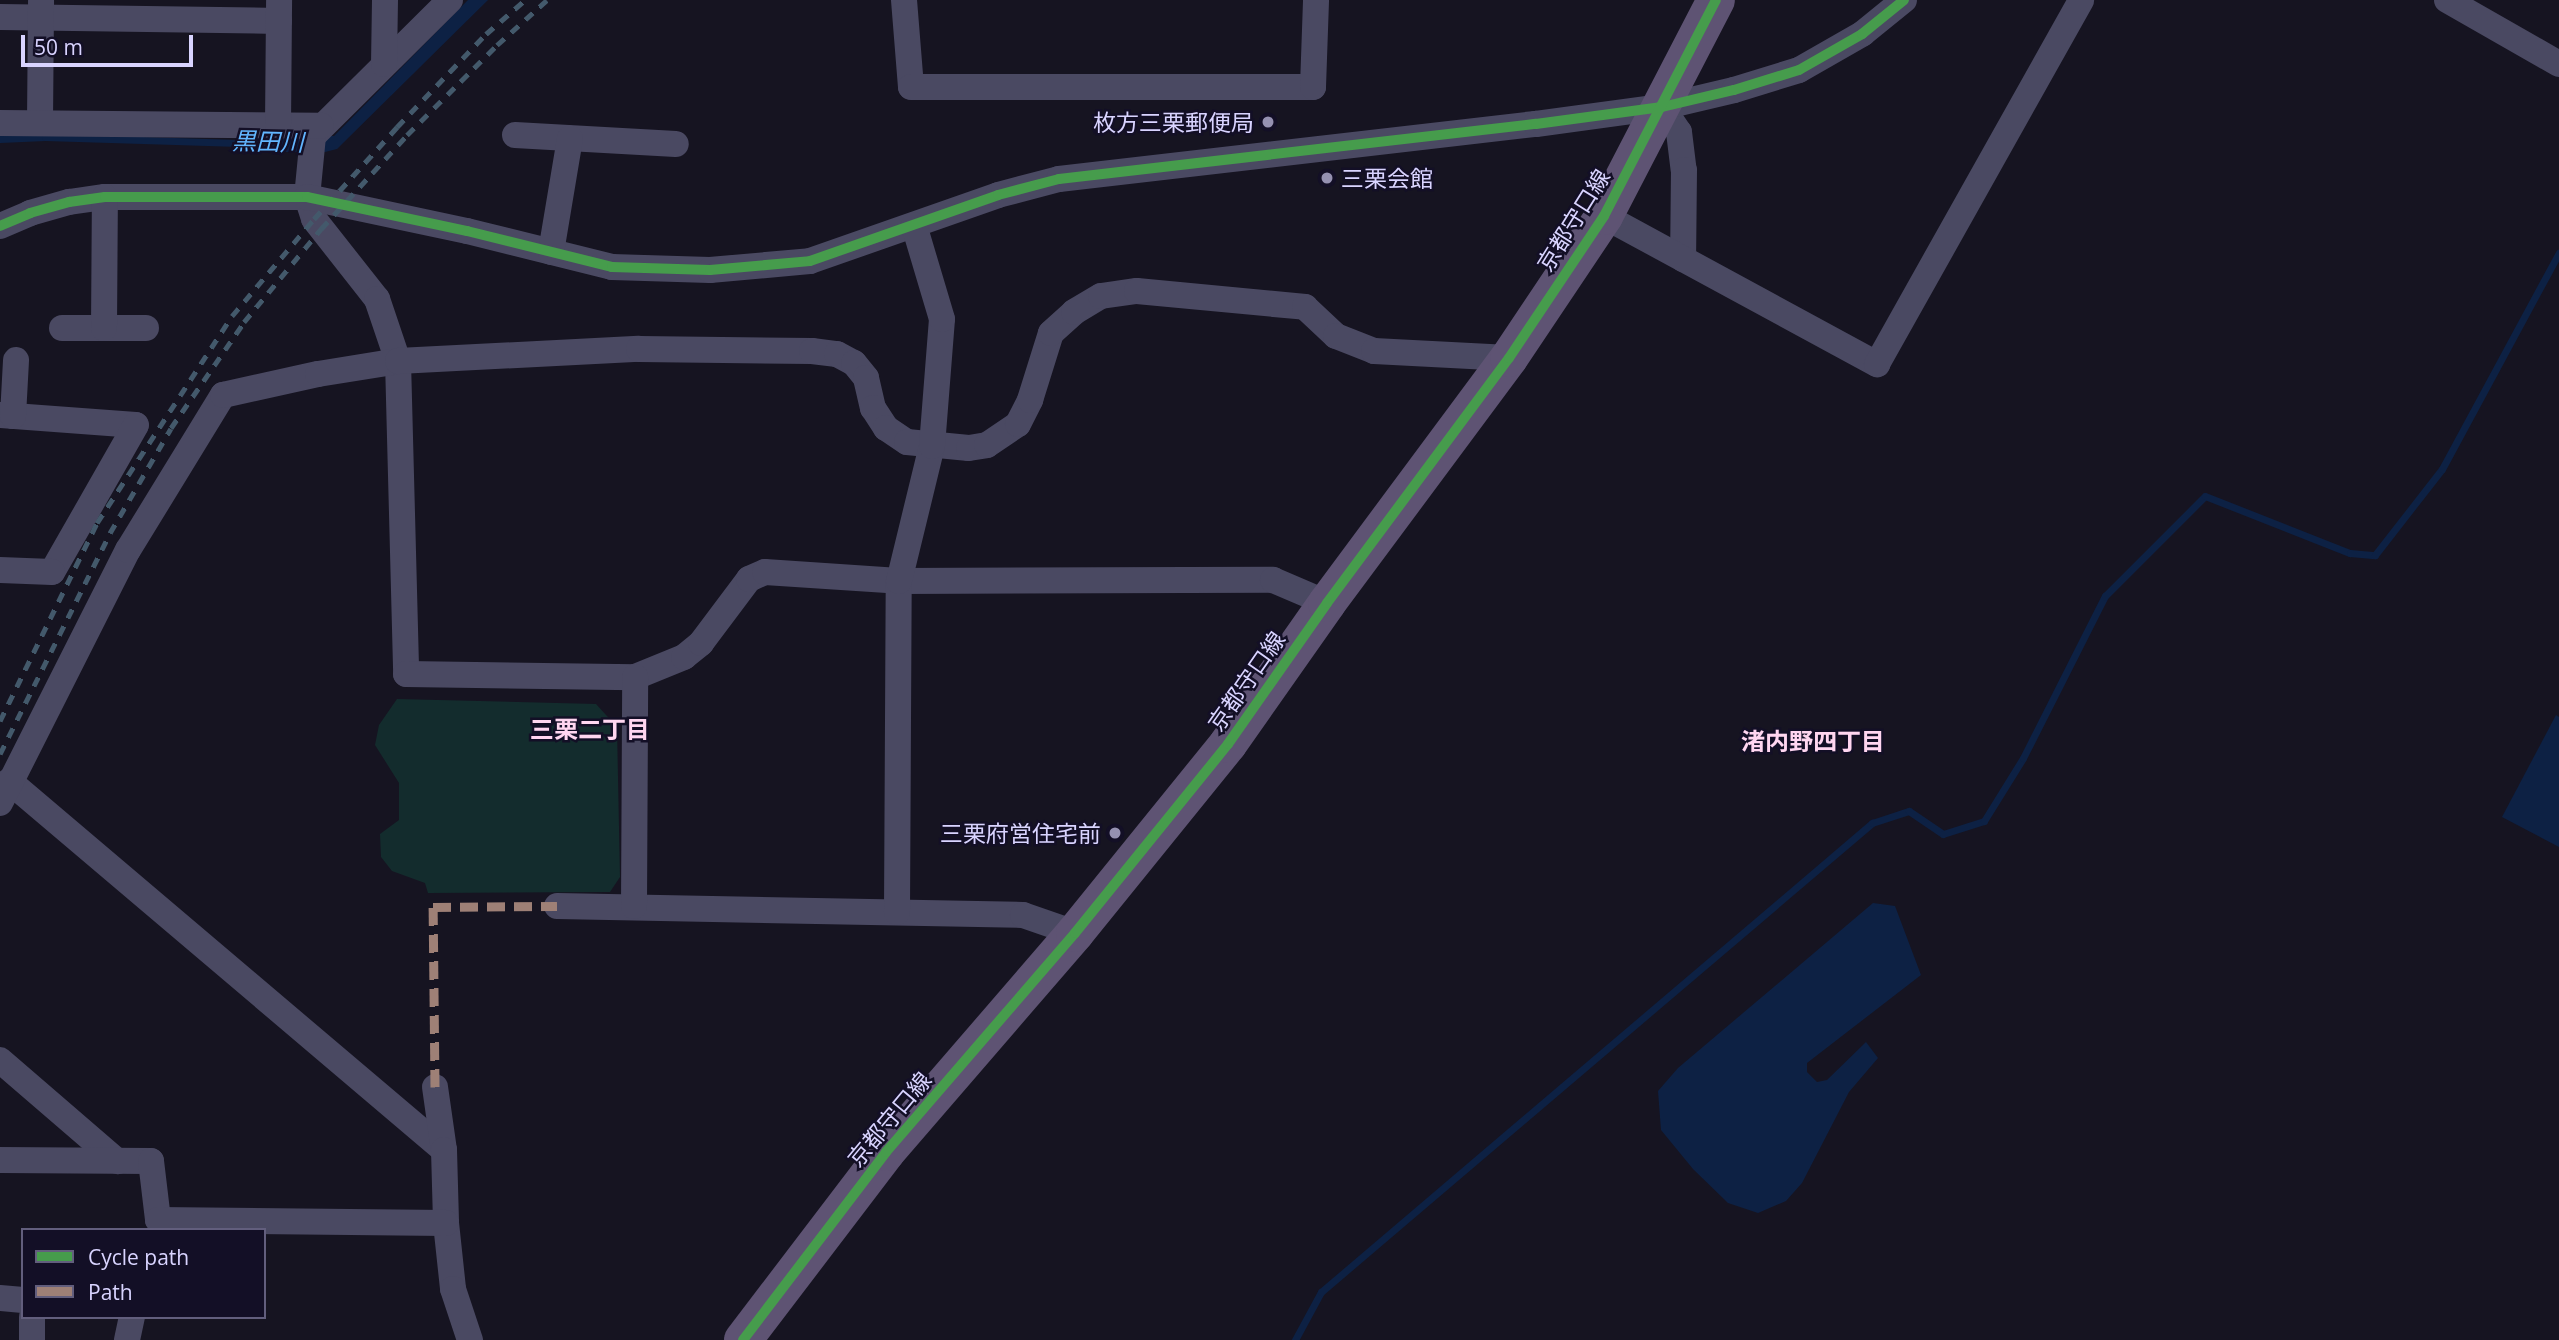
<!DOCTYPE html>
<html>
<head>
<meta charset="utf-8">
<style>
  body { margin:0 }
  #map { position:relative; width:2559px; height:1340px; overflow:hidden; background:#161421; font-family:"Open Sans","Noto Sans JP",sans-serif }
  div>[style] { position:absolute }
  .green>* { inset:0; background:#132c2d }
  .water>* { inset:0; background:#0d2144 }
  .stream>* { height:7px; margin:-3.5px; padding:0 3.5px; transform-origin:3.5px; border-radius:3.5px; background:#0d2144 }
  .street>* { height:26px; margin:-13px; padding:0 13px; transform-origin:13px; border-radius:13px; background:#4a4962 }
  .primary>* { height:38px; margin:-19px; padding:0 19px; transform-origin:19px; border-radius:19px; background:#5e5373 }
  .rail>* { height:5px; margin-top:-2.5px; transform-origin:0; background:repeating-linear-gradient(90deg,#43596b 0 10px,transparent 0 19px) }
  .quiet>* { height:9px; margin-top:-4.5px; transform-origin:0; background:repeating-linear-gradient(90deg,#9e8076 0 18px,transparent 0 27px) }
  .cycleway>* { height:10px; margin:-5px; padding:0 5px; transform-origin:5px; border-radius:5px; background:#469c4c }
  .dots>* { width:19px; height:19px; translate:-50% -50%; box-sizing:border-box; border:4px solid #130f26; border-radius:50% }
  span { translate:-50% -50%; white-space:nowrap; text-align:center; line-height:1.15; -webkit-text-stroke:5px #130f26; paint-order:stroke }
  .poi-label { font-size:23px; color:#d9d4ff }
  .right { translate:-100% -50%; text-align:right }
  .left { translate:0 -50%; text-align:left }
  .street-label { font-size:23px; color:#d9d4ff }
  .water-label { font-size:24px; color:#62b6ff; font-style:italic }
  .neighbourhood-label { font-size:24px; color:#ffd6f0; font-weight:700 }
  .legend { position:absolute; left:21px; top:1228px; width:245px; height:91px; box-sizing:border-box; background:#130f26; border:2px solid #625e7d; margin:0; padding:9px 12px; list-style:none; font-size:21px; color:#d9d4ff }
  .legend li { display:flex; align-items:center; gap:14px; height:35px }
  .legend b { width:35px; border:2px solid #625e7d }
  .scale { position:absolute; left:21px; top:35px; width:172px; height:32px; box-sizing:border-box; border:4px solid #d9d4ff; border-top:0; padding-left:9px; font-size:21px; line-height:24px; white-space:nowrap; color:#d9d4ff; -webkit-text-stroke:5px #130f26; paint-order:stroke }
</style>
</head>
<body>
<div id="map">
  <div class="green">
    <i style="clip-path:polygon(397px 699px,596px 704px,617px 727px,620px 877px,610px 892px,428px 893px,425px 883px,392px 871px,381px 857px,380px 834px,399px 820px,399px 783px,375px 745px,379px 725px)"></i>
  </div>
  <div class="water">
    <i style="clip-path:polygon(468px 0,488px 0,337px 149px,325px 152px,276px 152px,256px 137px,334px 136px)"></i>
    <i style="clip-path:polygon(2556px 715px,2559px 717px,2559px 847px,2502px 817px)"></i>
    <i style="clip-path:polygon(1873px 903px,1895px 906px,1921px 975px,1807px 1063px,1807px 1072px,1817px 1082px,1827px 1080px,1866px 1042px,1878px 1058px,1849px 1092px,1802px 1183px,1786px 1201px,1758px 1213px,1728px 1203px,1693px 1169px,1661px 1130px,1658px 1091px,1678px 1068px)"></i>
  </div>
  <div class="stream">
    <i style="left:0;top:139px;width:45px;rotate:-2.5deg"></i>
    <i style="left:45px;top:137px;width:227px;rotate:1.8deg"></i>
    <i style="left:1295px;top:1340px;width:55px;rotate:-61.6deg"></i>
    <i style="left:1321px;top:1292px;width:724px;rotate:-40.4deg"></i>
    <i style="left:1872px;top:823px;width:39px;rotate:-18deg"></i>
    <i style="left:1909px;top:811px;width:41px;rotate:34.1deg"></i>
    <i style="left:1943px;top:834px;width:43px;rotate:-17.6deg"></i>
    <i style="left:1984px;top:821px;width:74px;rotate:-58.2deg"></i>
    <i style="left:2023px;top:758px;width:182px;rotate:-63.2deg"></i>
    <i style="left:2105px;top:596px;width:141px;rotate:-45deg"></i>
    <i style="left:2205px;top:496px;width:156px;rotate:21.5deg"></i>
    <i style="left:2350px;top:553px;width:25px;rotate:5deg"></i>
    <i style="left:2375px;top:555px;width:109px;rotate:-52.1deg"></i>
    <i style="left:2442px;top:469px;width:246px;rotate:-61.6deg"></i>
  </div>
  <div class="street">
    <i style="left:450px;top:0;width:193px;rotate:135.2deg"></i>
    <i style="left:313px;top:136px;width:61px;rotate:95.6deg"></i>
    <i style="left:307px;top:197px;width:23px;rotate:72deg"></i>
    <i style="left:314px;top:219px;width:102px;rotate:51.8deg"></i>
    <i style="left:377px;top:299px;width:65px;rotate:71.3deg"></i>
    <i style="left:398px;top:361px;width:313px;rotate:88.5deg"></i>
    <i style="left:406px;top:674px;width:229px;rotate:0.8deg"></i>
    <i style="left:635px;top:677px;width:53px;rotate:-22.2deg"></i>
    <i style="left:684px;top:657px;width:22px;rotate:-39deg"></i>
    <i style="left:701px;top:643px;width:80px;rotate:-53.1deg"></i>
    <i style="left:749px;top:579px;width:17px;rotate:-24deg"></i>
    <i style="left:765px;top:572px;width:134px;rotate:3.8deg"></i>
    <i style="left:899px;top:581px;width:374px;rotate:-0.2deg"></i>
    <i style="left:1273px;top:580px;width:59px;rotate:23.1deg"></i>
    <i style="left:904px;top:0;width:87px;rotate:85.4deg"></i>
    <i style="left:911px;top:87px;width:402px"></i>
    <i style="left:1313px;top:87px;width:87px;rotate:-88deg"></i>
    <i style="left:2447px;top:0;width:129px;rotate:29.7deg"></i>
    <i style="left:0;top:17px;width:279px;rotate:0.8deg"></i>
    <i style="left:384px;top:64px;width:64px;rotate:-89.1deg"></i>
    <i style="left:1662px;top:107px;width:30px;rotate:56deg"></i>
    <i style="left:1679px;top:132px;width:38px;rotate:83deg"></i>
    <i style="left:1684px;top:170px;width:89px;rotate:90.6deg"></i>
    <i style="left:40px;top:122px;width:121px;rotate:-89.5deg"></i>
    <i style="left:0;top:123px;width:321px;rotate:0.5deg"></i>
    <i style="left:278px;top:125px;width:125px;rotate:-89.5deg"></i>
    <i style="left:515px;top:135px;width:161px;rotate:3.2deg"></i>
    <i style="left:1604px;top:216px;width:311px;rotate:28.5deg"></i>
    <i style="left:1877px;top:364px;width:417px;rotate:-60.7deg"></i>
    <i style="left:0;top:226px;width:33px;rotate:-23deg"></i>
    <i style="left:30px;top:213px;width:41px;rotate:-15.8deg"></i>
    <i style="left:69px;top:202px;width:36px;rotate:-8deg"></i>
    <i style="left:105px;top:197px;width:202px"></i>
    <i style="left:307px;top:197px;width:164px;rotate:12deg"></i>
    <i style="left:467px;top:231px;width:149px;rotate:13.9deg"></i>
    <i style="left:612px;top:267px;width:98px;rotate:1.8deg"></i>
    <i style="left:710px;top:270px;width:100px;rotate:-5.1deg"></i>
    <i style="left:810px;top:261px;width:199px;rotate:-19.3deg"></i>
    <i style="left:998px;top:195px;width:63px;rotate:-14.7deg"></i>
    <i style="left:1059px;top:179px;width:480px;rotate:-6.6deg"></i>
    <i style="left:1536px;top:124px;width:127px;rotate:-7.7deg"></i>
    <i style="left:1662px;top:107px;width:74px;rotate:-13.3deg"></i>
    <i style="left:1734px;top:90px;width:68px;rotate:-17.1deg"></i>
    <i style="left:1799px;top:70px;width:73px;rotate:-29.7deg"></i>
    <i style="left:1862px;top:34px;width:54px;rotate:-39deg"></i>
    <i style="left:551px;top:252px;width:115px;rotate:-80.5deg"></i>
    <i style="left:62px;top:328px;width:84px"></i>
    <i style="left:104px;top:328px;width:131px;rotate:-89.6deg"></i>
    <i style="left:0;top:415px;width:136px;rotate:4.2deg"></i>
    <i style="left:136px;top:425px;width:169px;rotate:119.7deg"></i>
    <i style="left:52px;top:572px;width:52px;rotate:-177.8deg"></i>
    <i style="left:13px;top:416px;width:56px;rotate:-86.9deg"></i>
    <i style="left:9px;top:781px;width:570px;rotate:40.31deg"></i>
    <i style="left:0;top:803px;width:284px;rotate:-63.2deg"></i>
    <i style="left:128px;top:550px;width:182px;rotate:-58.5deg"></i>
    <i style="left:223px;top:395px;width:97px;rotate:-12.5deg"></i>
    <i style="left:318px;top:374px;width:81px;rotate:-9.2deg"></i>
    <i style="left:398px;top:361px;width:241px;rotate:-2.9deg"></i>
    <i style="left:639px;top:349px;width:173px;rotate:0.7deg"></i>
    <i style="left:812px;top:351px;width:25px;rotate:7deg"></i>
    <i style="left:837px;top:354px;width:19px;rotate:28deg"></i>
    <i style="left:854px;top:363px;width:19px;rotate:51deg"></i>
    <i style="left:866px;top:378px;width:31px;rotate:77deg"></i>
    <i style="left:873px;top:408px;width:24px;rotate:57deg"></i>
    <i style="left:886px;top:428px;width:25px;rotate:34deg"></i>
    <i style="left:907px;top:442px;width:62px;rotate:5.5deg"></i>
    <i style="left:969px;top:448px;width:18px;rotate:-9deg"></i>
    <i style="left:987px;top:445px;width:37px;rotate:-34deg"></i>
    <i style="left:1018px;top:424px;width:27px;rotate:-63deg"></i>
    <i style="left:1030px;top:400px;width:70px;rotate:-72.6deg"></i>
    <i style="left:1051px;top:333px;width:31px;rotate:-42deg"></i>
    <i style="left:1074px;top:312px;width:31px;rotate:-31deg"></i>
    <i style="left:1101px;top:296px;width:36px;rotate:-8deg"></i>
    <i style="left:1137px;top:291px;width:169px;rotate:5.4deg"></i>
    <i style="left:1305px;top:307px;width:42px;rotate:43.1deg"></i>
    <i style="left:1336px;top:336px;width:41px;rotate:21.5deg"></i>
    <i style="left:1374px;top:351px;width:135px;rotate:3deg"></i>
    <i style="left:557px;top:906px;width:466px;rotate:1.1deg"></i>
    <i style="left:1023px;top:915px;width:55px;rotate:19.1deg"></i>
    <i style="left:634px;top:906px;width:229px;rotate:-89.7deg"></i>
    <i style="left:897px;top:912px;width:331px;rotate:-89.7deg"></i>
    <i style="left:899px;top:581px;width:139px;rotate:-76.3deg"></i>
    <i style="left:932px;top:446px;width:127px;rotate:-85.5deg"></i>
    <i style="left:942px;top:319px;width:98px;rotate:-106.6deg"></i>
    <i style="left:0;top:1060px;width:155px;rotate:40.8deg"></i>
    <i style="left:435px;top:1087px;width:64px;rotate:81.9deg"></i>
    <i style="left:444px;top:1150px;width:73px;rotate:88.4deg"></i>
    <i style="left:446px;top:1223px;width:66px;rotate:83.9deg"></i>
    <i style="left:453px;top:1289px;width:54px;rotate:71.6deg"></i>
    <i style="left:0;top:1160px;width:151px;rotate:0.4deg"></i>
    <i style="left:151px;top:1161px;width:59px;rotate:83.2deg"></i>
    <i style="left:158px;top:1220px;width:288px;rotate:0.6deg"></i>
    <i style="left:0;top:1298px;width:23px;rotate:5deg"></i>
    <i style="left:32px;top:1340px;width:23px;rotate:-90deg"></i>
    <i style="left:127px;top:1340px;width:24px;rotate:-78deg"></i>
  </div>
  <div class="primary">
    <i style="left:743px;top:1340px;width:236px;rotate:-52.7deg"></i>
    <i style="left:886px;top:1152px;width:289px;rotate:-49.2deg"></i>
    <i style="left:1075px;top:933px;width:243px;rotate:-51deg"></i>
    <i style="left:1228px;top:744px;width:172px;rotate:-54.9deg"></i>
    <i style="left:1327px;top:603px;width:305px;rotate:-53.4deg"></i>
    <i style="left:1509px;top:358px;width:171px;rotate:-56.2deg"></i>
    <i style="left:1604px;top:216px;width:243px;rotate:-62.6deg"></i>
  </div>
  <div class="rail">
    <i style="left:0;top:721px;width:220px;rotate:-63.9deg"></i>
    <i style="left:97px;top:523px;width:247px;rotate:-56.9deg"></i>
    <i style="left:232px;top:316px;width:127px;rotate:-49.8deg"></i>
    <i style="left:314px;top:219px;width:124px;rotate:-47.9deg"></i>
    <i style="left:397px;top:127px;width:129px;rotate:-46.3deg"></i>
    <i style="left:486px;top:34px;width:52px;rotate:-41.1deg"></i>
    <i style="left:0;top:754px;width:247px;rotate:-63.5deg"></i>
    <i style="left:110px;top:533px;width:121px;rotate:-59.8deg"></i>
    <i style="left:171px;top:428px;width:129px;rotate:-55.4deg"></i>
    <i style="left:244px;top:322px;width:121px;rotate:-50.4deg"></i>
    <i style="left:321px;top:229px;width:127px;rotate:-47.5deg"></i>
    <i style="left:407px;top:135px;width:127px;rotate:-45deg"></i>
    <i style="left:497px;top:45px;width:67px;rotate:-42deg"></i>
  </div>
  <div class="quiet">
    <i style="left:435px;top:1087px;width:180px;rotate:-90.6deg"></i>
    <i style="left:433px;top:907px;width:124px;rotate:-0.5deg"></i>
  </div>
  <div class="cycleway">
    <i style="left:0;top:226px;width:33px;rotate:-23deg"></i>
    <i style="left:30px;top:213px;width:41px;rotate:-15.8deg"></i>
    <i style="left:69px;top:202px;width:36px;rotate:-8deg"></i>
    <i style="left:105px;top:197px;width:202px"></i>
    <i style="left:307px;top:197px;width:164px;rotate:12deg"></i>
    <i style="left:467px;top:231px;width:149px;rotate:13.9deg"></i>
    <i style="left:612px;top:267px;width:98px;rotate:1.8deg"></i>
    <i style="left:710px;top:270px;width:100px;rotate:-5.1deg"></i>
    <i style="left:810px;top:261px;width:199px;rotate:-19.3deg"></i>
    <i style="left:998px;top:195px;width:63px;rotate:-14.7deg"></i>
    <i style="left:1059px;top:179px;width:480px;rotate:-6.6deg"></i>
    <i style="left:1536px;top:124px;width:127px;rotate:-7.7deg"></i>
    <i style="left:1662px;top:107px;width:74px;rotate:-13.3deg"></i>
    <i style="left:1734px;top:90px;width:68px;rotate:-17.1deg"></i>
    <i style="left:1799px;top:70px;width:73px;rotate:-29.7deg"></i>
    <i style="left:1862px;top:34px;width:54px;rotate:-39deg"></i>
    <i style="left:743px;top:1340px;width:236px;rotate:-52.7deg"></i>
    <i style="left:886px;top:1152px;width:289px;rotate:-49.2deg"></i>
    <i style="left:1075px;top:933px;width:243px;rotate:-51deg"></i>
    <i style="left:1228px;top:744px;width:172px;rotate:-54.9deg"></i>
    <i style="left:1327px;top:603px;width:305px;rotate:-53.4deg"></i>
    <i style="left:1509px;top:358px;width:171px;rotate:-56.2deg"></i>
    <i style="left:1604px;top:216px;width:243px;rotate:-62.6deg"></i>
  </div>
  <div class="dots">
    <i style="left:1268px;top:122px;background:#9591b1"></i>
    <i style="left:1327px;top:178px;background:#9591b1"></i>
    <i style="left:1115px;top:833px;background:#9591b1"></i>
  </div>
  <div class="poi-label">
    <span class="right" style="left:1254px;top:122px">枚方三栗郵便局</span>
    <span class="left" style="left:1341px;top:178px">三栗会館</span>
    <span class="right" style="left:1101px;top:833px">三栗府営住宅前</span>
  </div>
  <div class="street-label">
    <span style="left:1573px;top:220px;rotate:-58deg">京都守口線</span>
    <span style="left:1246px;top:681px;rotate:-55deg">京都守口線</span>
    <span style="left:889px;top:1119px;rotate:-50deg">京都守口線</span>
  </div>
  <div class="water-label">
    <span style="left:268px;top:141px;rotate:1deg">黒田川</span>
  </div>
  <div class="neighbourhood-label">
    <span style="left:590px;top:729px">三栗二丁目</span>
    <span style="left:1813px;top:741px">渚内野四丁目</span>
  </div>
  <ul class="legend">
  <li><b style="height:9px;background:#469c4c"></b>Cycle path</li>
  <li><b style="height:9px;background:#9e8076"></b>Path</li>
  </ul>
  <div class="scale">50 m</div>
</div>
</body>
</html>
